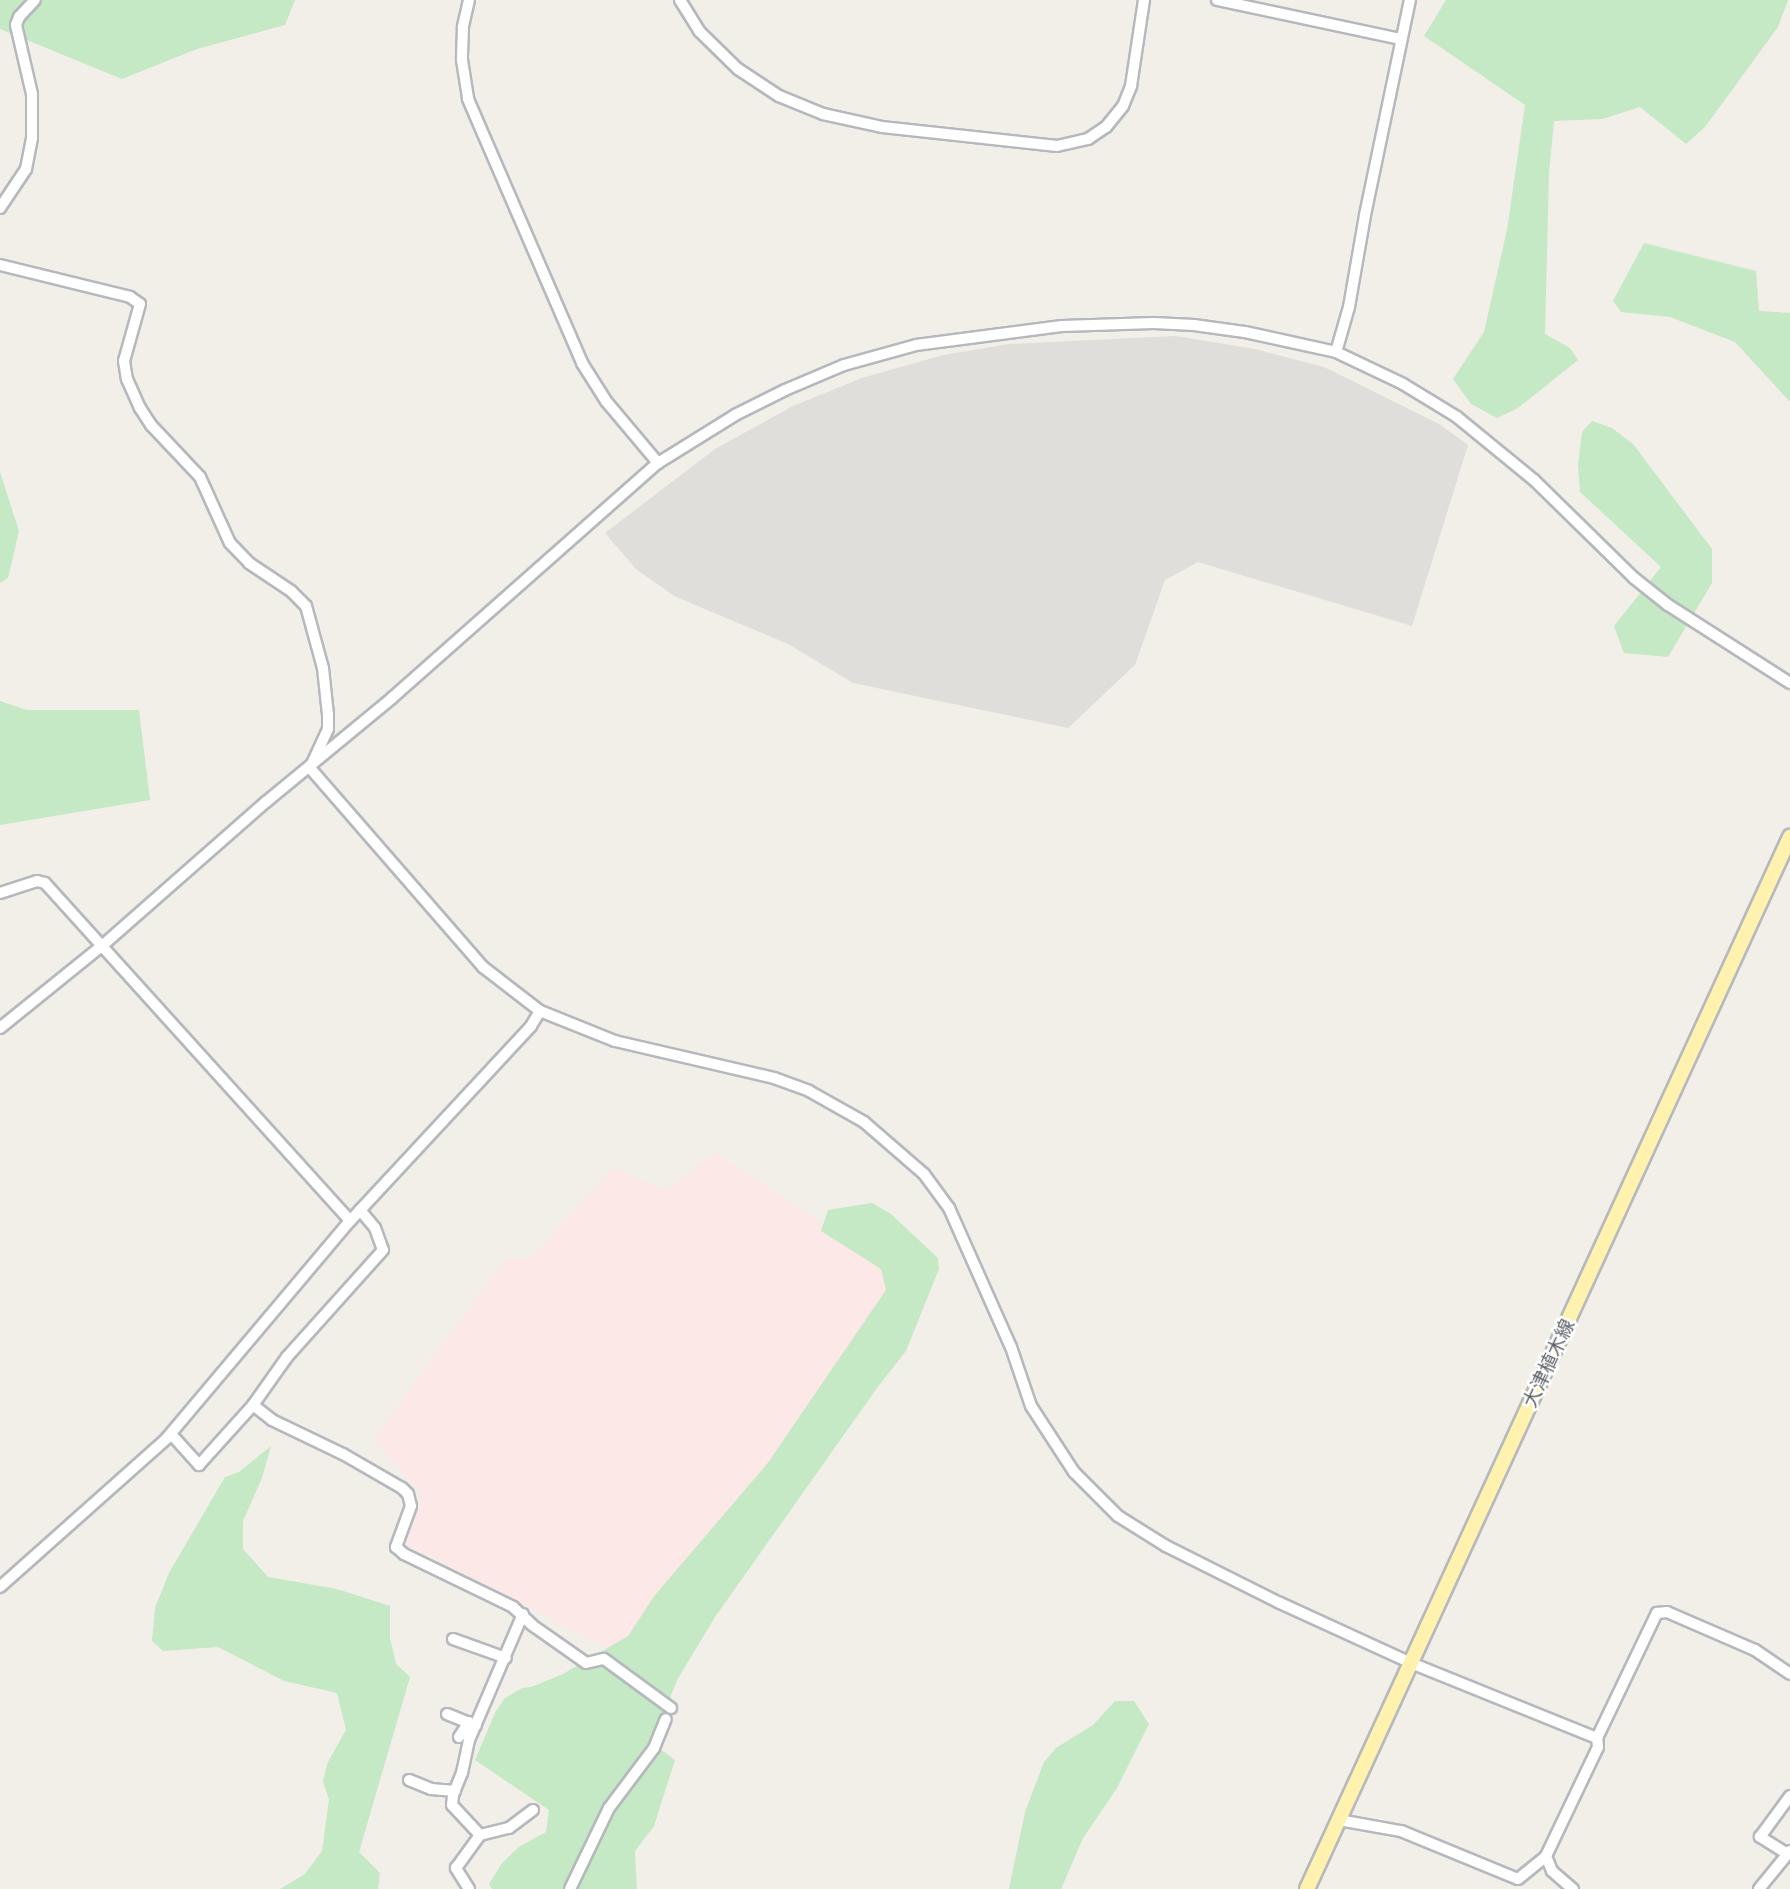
<!DOCTYPE html>
<html>
<head>
<meta charset="utf-8">
<style>
  body { margin:0 }
  #map { position:relative; width:1790px; height:1889px; overflow:hidden; background:#f1efe8; font-family:"Titillium Web","Noto Sans JP",sans-serif }
  div>[style] { position:absolute }
  .industrial>* { inset:0; background:#e0deda }
  .medical>* { inset:0; background:#fce8e6 }
  .green>* { inset:0; background:#c5e8c5 }
  .roads { filter:drop-shadow(2px 0 #b5b8bc) drop-shadow(-2px 0 #b5b8bc) drop-shadow(0 2px #b5b8bc) drop-shadow(0 -2px #b5b8bc) }
  .minor>* { height:10px; margin:-5px; padding:0 5px; transform-origin:5px; border-radius:5px; background:#fff }
  .major>* { height:14px; margin:-7px; padding:0 7px; transform-origin:7px; border-radius:7px; background:#fff2af }
  span { translate:-50% -50%; white-space:nowrap; text-align:center; line-height:1.15; -webkit-text-stroke:5px #fff; paint-order:stroke }
  .street-label { font-size:19px; color:#5f6368 }
</style>
</head>
<body>
<div id="map">
  <div class="industrial">
    <i style="clip-path:polygon(1175px 336px,1255px 349px,1324px 367px,1439px 424px,1468px 445px,1412px 626px,1198px 562px,1165px 580px,1135px 665px,1068px 728px,853px 683px,788px 644px,674px 596px,636px 569px,605px 533px,715px 449px,793px 406px,862px 378px,943px 355px,1009px 344px)"></i>
  </div>
  <div class="medical">
    <i style="clip-path:polygon(715px 1153px,928px 1293px,665px 1691px,599px 1644px,407px 1544px,421px 1493px,374px 1439px,505px 1259px,530px 1259px,613px 1168px,665px 1190px)"></i>
  </div>
  <div class="green">
    <i style="clip-path:polygon(0 0,295px 0,285px 25px,197px 49px,122px 79px,0 29px)"></i>
    <i style="clip-path:polygon(1446px 0,1788px 0,1778px 27px,1705px 127px,1686px 144px,1640px 107px,1602px 119px,1554px 121px,1549px 173px,1545px 334px,1570px 348px,1578px 360px,1518px 408px,1497px 418px,1471px 404px,1453px 379px,1484px 332px,1507px 230px,1525px 105px,1424px 36px)"></i>
    <i style="clip-path:polygon(1644px 243px,1756px 271px,1759px 311px,1790px 313px,1790px 402px,1735px 342px,1670px 317px,1621px 312px,1613px 301px)"></i>
    <i style="clip-path:polygon(1592px 421px,1612px 428px,1633px 444px,1712px 549px,1712px 583px,1668px 657px,1624px 653px,1614px 626px,1661px 567px,1580px 492px,1578px 465px,1582px 432px)"></i>
    <i style="clip-path:polygon(0 472px,19px 531px,8px 578px,0 583px)"></i>
    <i style="clip-path:polygon(0 701px,27px 710px,139px 710px,150px 800px,0 825px)"></i>
    <i style="clip-path:polygon(872px 1203px,891px 1214px,938px 1258px,939px 1269px,906px 1351px,877px 1388px,715px 1617px,677px 1680px,652px 1743px,675px 1760px,654px 1826px,635px 1851px,637px 1889px,492px 1889px,489px 1884px,502px 1863px,519px 1847px,546px 1832px,549px 1810px,475px 1760px,496px 1711px,505px 1698px,522px 1688px,531px 1687px,563px 1674px,628px 1636px,655px 1595px,767px 1464px,886px 1290px,881px 1269px,821px 1231px,828px 1210px)"></i>
    <i style="clip-path:polygon(271px 1446px,262px 1478px,243px 1521px,243px 1549px,268px 1577px,337px 1589px,390px 1606px,390px 1638px,396px 1664px,410px 1677px,359px 1852px,380px 1873px,378px 1889px,280px 1889px,305px 1874px,322px 1851px,329px 1800px,323px 1781px,328px 1762px,346px 1730px,337px 1693px,284px 1681px,218px 1647px,163px 1651px,152px 1641px,155px 1608px,169px 1573px,225px 1477px,239px 1472px)"></i>
    <i style="clip-path:polygon(1115px 1701px,1134px 1701px,1149px 1724px,1117px 1788px,1083px 1838px,1061px 1889px,1009px 1889px,1025px 1812px,1044px 1762px,1056px 1748px,1093px 1725px)"></i>
  </div>
  <div class="roads">
    <div class="minor">
      <i style="left:469px;top:0;width:28px;rotate:103deg"></i>
      <i style="left:463px;top:27px;width:33px;rotate:92deg"></i>
      <i style="left:462px;top:60px;width:39px;rotate:81deg"></i>
      <i style="left:468px;top:99px;width:288px;rotate:66.6deg"></i>
      <i style="left:582px;top:363px;width:45px;rotate:57.7deg"></i>
      <i style="left:606px;top:401px;width:81px;rotate:50deg"></i>
      <i style="left:680px;top:0;width:36px;rotate:58deg"></i>
      <i style="left:699px;top:31px;width:54px;rotate:44.3deg"></i>
      <i style="left:738px;top:69px;width:49px;rotate:33.4deg"></i>
      <i style="left:779px;top:96px;width:48px;rotate:22.2deg"></i>
      <i style="left:823px;top:114px;width:60px;rotate:12.4deg"></i>
      <i style="left:882px;top:127px;width:176px;rotate:6.2deg"></i>
      <i style="left:1057px;top:146px;width:32px;rotate:-13deg"></i>
      <i style="left:1088px;top:139px;width:22px;rotate:-34deg"></i>
      <i style="left:1106px;top:127px;width:27px;rotate:-51deg"></i>
      <i style="left:1123px;top:106px;width:22px;rotate:-68deg"></i>
      <i style="left:1131px;top:86px;width:87px;rotate:-81.4deg"></i>
      <i style="left:1217px;top:0;width:188px;rotate:12deg"></i>
      <i style="left:0;top:208px;width:47px;rotate:-56.3deg"></i>
      <i style="left:26px;top:169px;width:32px;rotate:-79deg"></i>
      <i style="left:32px;top:138px;width:44px;rotate:-90deg"></i>
      <i style="left:32px;top:94px;width:71px;rotate:-103.1deg"></i>
      <i style="left:16px;top:25px;width:9px;rotate:-69deg"></i>
      <i style="left:19px;top:17px;width:23px;rotate:-47deg"></i>
      <i style="left:0;top:265px;width:134px;rotate:13.8deg"></i>
      <i style="left:130px;top:297px;width:12px;rotate:35deg"></i>
      <i style="left:140px;top:304px;width:59px;rotate:105.7deg"></i>
      <i style="left:124px;top:361px;width:18px;rotate:81deg"></i>
      <i style="left:127px;top:379px;width:32px;rotate:66deg"></i>
      <i style="left:140px;top:408px;width:20px;rotate:57deg"></i>
      <i style="left:151px;top:425px;width:71px;rotate:46.7deg"></i>
      <i style="left:200px;top:477px;width:72px;rotate:65.6deg"></i>
      <i style="left:230px;top:543px;width:28px;rotate:46deg"></i>
      <i style="left:249px;top:563px;width:50px;rotate:33.7deg"></i>
      <i style="left:291px;top:591px;width:21px;rotate:45deg"></i>
      <i style="left:306px;top:606px;width:64px;rotate:74.7deg"></i>
      <i style="left:323px;top:668px;width:47px;rotate:83.9deg"></i>
      <i style="left:328px;top:715px;width:14px;rotate:90deg"></i>
      <i style="left:328px;top:729px;width:43px;rotate:114.8deg"></i>
      <i style="left:310px;top:768px;width:264px;rotate:49deg"></i>
      <i style="left:483px;top:967px;width:72px;rotate:37.7deg"></i>
      <i style="left:540px;top:1011px;width:81px;rotate:21.8deg"></i>
      <i style="left:615px;top:1041px;width:163px;rotate:13.1deg"></i>
      <i style="left:774px;top:1078px;width:37px;rotate:20deg"></i>
      <i style="left:809px;top:1091px;width:63px;rotate:29.4deg"></i>
      <i style="left:864px;top:1122px;width:79px;rotate:40.9deg"></i>
      <i style="left:924px;top:1174px;width:42px;rotate:53.7deg"></i>
      <i style="left:949px;top:1208px;width:152px;rotate:66deg"></i>
      <i style="left:1011px;top:1347px;width:62px;rotate:71.3deg"></i>
      <i style="left:1031px;top:1406px;width:79px;rotate:56.9deg"></i>
      <i style="left:1074px;top:1472px;width:62px;rotate:45deg"></i>
      <i style="left:1118px;top:1516px;width:57px;rotate:32deg"></i>
      <i style="left:1166px;top:1546px;width:127px;rotate:26.6deg"></i>
      <i style="left:1280px;top:1603px;width:144px;rotate:24.6deg"></i>
      <i style="left:1411px;top:1663px;width:201px;rotate:22deg"></i>
      <i style="left:1336px;top:352px;width:47px;rotate:-73.9deg"></i>
      <i style="left:1349px;top:307px;width:93px;rotate:-80.1deg"></i>
      <i style="left:1365px;top:215px;width:220px;rotate:-78.2deg"></i>
      <i style="left:0;top:893px;width:39px;rotate:-18deg"></i>
      <i style="left:37px;top:881px;width:8px;rotate:14deg"></i>
      <i style="left:45px;top:883px;width:455px;rotate:47.9deg"></i>
      <i style="left:0;top:1028px;width:132px;rotate:-38.9deg"></i>
      <i style="left:103px;top:945px;width:217px;rotate:-41.3deg"></i>
      <i style="left:266px;top:802px;width:163px;rotate:-39.5deg"></i>
      <i style="left:392px;top:698px;width:355px;rotate:-41.5deg"></i>
      <i style="left:658px;top:463px;width:91px;rotate:-31.9deg"></i>
      <i style="left:735px;top:415px;width:56px;rotate:-26.6deg"></i>
      <i style="left:785px;top:390px;width:64px;rotate:-23deg"></i>
      <i style="left:844px;top:365px;width:75px;rotate:-15.5deg"></i>
      <i style="left:916px;top:345px;width:147px;rotate:-7.4deg"></i>
      <i style="left:1062px;top:326px;width:92px;rotate:-1.9deg"></i>
      <i style="left:1154px;top:323px;width:40px;rotate:2.9deg"></i>
      <i style="left:1194px;top:325px;width:51px;rotate:7.8deg"></i>
      <i style="left:1245px;top:332px;width:93px;rotate:12.4deg"></i>
      <i style="left:1336px;top:352px;width:74px;rotate:25.5deg"></i>
      <i style="left:1403px;top:384px;width:63px;rotate:31.4deg"></i>
      <i style="left:1457px;top:417px;width:99px;rotate:39.3deg"></i>
      <i style="left:1534px;top:480px;width:140px;rotate:44.4deg"></i>
      <i style="left:1634px;top:578px;width:43px;rotate:38.5deg"></i>
      <i style="left:1668px;top:605px;width:145px;rotate:32.6deg"></i>
      <i style="left:360px;top:1210px;width:23px;rotate:50deg"></i>
      <i style="left:375px;top:1228px;width:23px;rotate:70deg"></i>
      <i style="left:383px;top:1250px;width:144px;rotate:131.9deg"></i>
      <i style="left:287px;top:1357px;width:59px;rotate:125.3deg"></i>
      <i style="left:253px;top:1405px;width:24px;rotate:38deg"></i>
      <i style="left:272px;top:1420px;width:79px;rotate:25.6deg"></i>
      <i style="left:343px;top:1454px;width:68px;rotate:30deg"></i>
      <i style="left:402px;top:1488px;width:8px;rotate:45deg"></i>
      <i style="left:408px;top:1494px;width:12px;rotate:76deg"></i>
      <i style="left:411px;top:1506px;width:44px;rotate:110.1deg"></i>
      <i style="left:396px;top:1547px;width:11px;rotate:41deg"></i>
      <i style="left:404px;top:1554px;width:121px;rotate:25.9deg"></i>
      <i style="left:513px;top:1607px;width:26px;rotate:43deg"></i>
      <i style="left:532px;top:1625px;width:66px;rotate:35.1deg"></i>
      <i style="left:586px;top:1663px;width:18px;rotate:-13deg"></i>
      <i style="left:604px;top:1659px;width:83px;rotate:36.2deg"></i>
      <i style="left:171px;top:1434px;width:42px;rotate:47.9deg"></i>
      <i style="left:199px;top:1465px;width:81px;rotate:-48deg"></i>
      <i style="left:0;top:1587px;width:224px;rotate:-41.7deg"></i>
      <i style="left:167px;top:1438px;width:284px;rotate:-49.9deg"></i>
      <i style="left:350px;top:1221px;width:266px;rotate:-47.1deg"></i>
      <i style="left:531px;top:1026px;width:17px;rotate:-59deg"></i>
      <i style="left:453px;top:1639px;width:56px;rotate:19.7deg"></i>
      <i style="left:447px;top:1714px;width:31px;rotate:22deg"></i>
      <i style="left:459px;top:1737px;width:18px;rotate:-56deg"></i>
      <i style="left:409px;top:1780px;width:24px;rotate:22deg"></i>
      <i style="left:431px;top:1789px;width:24px;rotate:5deg"></i>
      <i style="left:1339px;top:1820px;width:63px;rotate:10.1deg"></i>
      <i style="left:1401px;top:1831px;width:126px;rotate:22.3deg"></i>
      <i style="left:1518px;top:1879px;width:36px;rotate:-39deg"></i>
      <i style="left:1546px;top:1856px;width:121px;rotate:-64.5deg"></i>
      <i style="left:1598px;top:1747px;width:9px;rotate:-96deg"></i>
      <i style="left:1597px;top:1738px;width:139px;rotate:-64.4deg"></i>
      <i style="left:1657px;top:1613px;width:10px;rotate:-6deg"></i>
      <i style="left:1667px;top:1612px;width:96px;rotate:23.4deg"></i>
      <i style="left:1755px;top:1650px;width:42px;rotate:34.4deg"></i>
      <i style="left:480px;top:1835px;width:30px;rotate:-14deg"></i>
      <i style="left:509px;top:1828px;width:30px;rotate:-37deg"></i>
      <i style="left:1786px;top:1853px;width:31px;rotate:-148deg"></i>
      <i style="left:1760px;top:1837px;width:51px;rotate:-53.8deg"></i>
      <i style="left:1546px;top:1856px;width:16px;rotate:68deg"></i>
      <i style="left:1552px;top:1871px;width:28px;rotate:41deg"></i>
      <i style="left:469px;top:1889px;width:25px;rotate:-122deg"></i>
      <i style="left:456px;top:1868px;width:41px;rotate:-54deg"></i>
      <i style="left:480px;top:1835px;width:41px;rotate:-133deg"></i>
      <i style="left:452px;top:1805px;width:10px;rotate:-84deg"></i>
      <i style="left:453px;top:1795px;width:24px;rotate:-68deg"></i>
      <i style="left:462px;top:1773px;width:34px;rotate:-78deg"></i>
      <i style="left:469px;top:1740px;width:137px;rotate:-66.8deg"></i>
      <i style="left:570px;top:1889px;width:90px;rotate:-64.3deg"></i>
      <i style="left:609px;top:1808px;width:75px;rotate:-53.1deg"></i>
      <i style="left:654px;top:1748px;width:31px;rotate:-68deg"></i>
      <i style="left:1759px;top:1889px;width:49px;rotate:-50.8deg"></i>
    </div>
    <div class="major">
      <i style="left:1307px;top:1889px;width:1158px;rotate:-65.34deg"></i>
    </div>
  </div>
  <div class="street-label">
    <span style="left:1548px;top:1363px;rotate:-65deg">大津植木線</span>
  </div>
</div>
</body>
</html>
